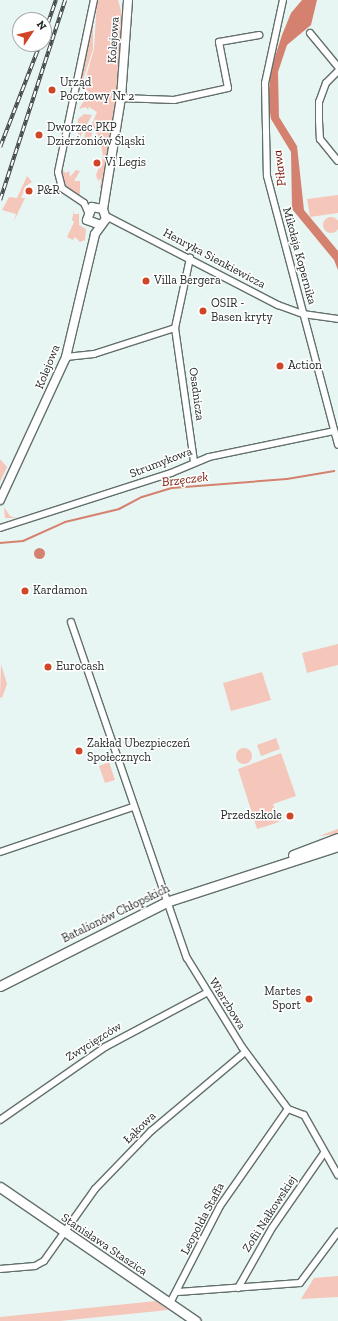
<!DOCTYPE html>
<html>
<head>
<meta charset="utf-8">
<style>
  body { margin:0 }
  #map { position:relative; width:338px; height:1321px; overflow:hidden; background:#e8f6f3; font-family:"Zilla Slab",serif }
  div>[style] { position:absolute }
  .green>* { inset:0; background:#f5c6ba }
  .round { border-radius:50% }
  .water>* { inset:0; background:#d4826f }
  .stream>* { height:2px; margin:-1px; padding:0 1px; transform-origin:1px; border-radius:1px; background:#d4826f }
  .roads { filter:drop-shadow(1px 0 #636f6c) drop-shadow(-1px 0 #636f6c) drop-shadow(0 1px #636f6c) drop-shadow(0 -1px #636f6c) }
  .minor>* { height:6px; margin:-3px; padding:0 3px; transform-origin:3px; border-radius:3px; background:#fff }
  .tertiary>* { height:8px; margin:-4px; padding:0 4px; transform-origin:4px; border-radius:4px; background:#fff }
  .secondary>* { height:9px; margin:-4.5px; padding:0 4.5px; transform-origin:4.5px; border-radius:4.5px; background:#fff }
  .rail>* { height:3.5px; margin-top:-1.75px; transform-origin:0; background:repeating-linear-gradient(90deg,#fff 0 6px,#414847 0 12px); box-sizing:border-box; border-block:1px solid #414847 }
  .dots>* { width:11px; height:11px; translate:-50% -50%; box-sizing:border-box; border:2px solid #fff; border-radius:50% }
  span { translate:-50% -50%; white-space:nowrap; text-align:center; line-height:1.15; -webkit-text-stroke:3px #fff; paint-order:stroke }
  .street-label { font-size:12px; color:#242a29 }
  .poi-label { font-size:12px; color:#242a29 }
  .left { translate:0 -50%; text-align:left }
  .right { translate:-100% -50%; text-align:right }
  .water-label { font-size:13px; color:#761300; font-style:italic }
  .north { position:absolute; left:12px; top:12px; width:40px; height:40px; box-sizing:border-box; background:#fff; border:1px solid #a7aaa9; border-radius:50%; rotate:55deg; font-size:11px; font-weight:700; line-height:16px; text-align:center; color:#242a29 }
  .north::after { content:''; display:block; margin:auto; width:14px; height:18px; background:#cf4526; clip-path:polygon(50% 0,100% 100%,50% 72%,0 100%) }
</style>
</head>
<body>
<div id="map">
  <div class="green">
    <i style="clip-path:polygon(97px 0,118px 0,123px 18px,119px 87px,103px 191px,100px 188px,101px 178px,98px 181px,96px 175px,103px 157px,101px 143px,92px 124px,97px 112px,89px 107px,88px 110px,86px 107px,79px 109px,89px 92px,83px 88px,94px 49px)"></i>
    <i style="clip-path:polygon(93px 15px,93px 49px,74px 108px)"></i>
    <i style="clip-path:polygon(84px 114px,92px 115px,78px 141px,78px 119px)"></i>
    <i style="clip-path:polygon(91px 129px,92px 135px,82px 146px,86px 131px)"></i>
    <i style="clip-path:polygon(61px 169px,66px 173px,69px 171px,70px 177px,76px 170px,80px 171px,74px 181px,80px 181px,80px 197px,65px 186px)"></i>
    <i style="clip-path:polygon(27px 176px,32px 182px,26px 186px,21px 198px,25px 198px,14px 221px,16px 214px,2px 210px,9px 197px,17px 198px)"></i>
    <i style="clip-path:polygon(338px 195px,338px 213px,310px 217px,307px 199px)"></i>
    <i style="clip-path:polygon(74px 210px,74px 214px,79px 214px,79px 225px,86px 229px,85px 240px,80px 242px,75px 237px,73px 240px,67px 237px,74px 222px,72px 220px)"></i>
    <i class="round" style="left:323px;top:217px;width:16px;height:16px"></i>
    <i style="clip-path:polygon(0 459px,7px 467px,0 482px)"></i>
    <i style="clip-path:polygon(4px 507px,10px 516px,16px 518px,5px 518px)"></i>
    <i style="clip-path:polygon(338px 644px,338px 665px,307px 673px,302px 653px)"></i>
    <i style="clip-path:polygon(1px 664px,7px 684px,2px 698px,0 697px)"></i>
    <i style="clip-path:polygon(262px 672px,271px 700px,231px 711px,223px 683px)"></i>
    <i style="clip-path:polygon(276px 738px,280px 749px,261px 756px,257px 745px)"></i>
    <i class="round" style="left:236px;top:748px;width:16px;height:16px"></i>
    <i style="clip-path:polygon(281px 753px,296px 796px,273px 804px,279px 822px,257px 829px,238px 769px)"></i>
    <i style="clip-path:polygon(109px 762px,115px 780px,105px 783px,99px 766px)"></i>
    <i style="clip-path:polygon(338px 829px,338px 834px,319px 836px)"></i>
    <i style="clip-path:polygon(338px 1276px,338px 1297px,301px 1299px,314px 1278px)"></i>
    <i style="clip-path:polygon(156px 1301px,168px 1310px,60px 1321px,0 1321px,0 1317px)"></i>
  </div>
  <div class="water">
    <i style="clip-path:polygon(302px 0,317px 0,311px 25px,287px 45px,278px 72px,279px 117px,297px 146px,304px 210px,338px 251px,338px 270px,334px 260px,292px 209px,291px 152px,271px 119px,268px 100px,271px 69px,282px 35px,291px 13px)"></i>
    <i class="round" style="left:33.5px;top:547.5px;width:11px;height:11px"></i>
  </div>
  <div class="stream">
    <i style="left:0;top:543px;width:23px;rotate:-5deg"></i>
    <i style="left:23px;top:541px;width:46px;rotate:-24.3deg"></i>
    <i style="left:65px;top:522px;width:56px;rotate:-13.5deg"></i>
    <i style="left:119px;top:509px;width:26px;rotate:-28deg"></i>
    <i style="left:142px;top:497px;width:31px;rotate:-17deg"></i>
    <i style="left:172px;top:488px;width:115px;rotate:-4.5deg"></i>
    <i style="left:287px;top:479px;width:48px;rotate:-9.7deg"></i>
  </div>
  <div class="roads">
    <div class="minor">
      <i style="left:283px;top:0;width:85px;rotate:102.2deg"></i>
      <i style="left:265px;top:83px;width:93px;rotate:88.8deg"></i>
      <i style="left:267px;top:176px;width:278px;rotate:75.2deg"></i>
      <i style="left:310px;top:33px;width:44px;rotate:50.5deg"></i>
      <i style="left:338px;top:71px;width:17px;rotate:135deg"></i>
      <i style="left:326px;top:83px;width:20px;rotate:110deg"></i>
      <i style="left:319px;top:102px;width:19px;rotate:90deg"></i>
      <i style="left:319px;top:121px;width:18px;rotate:87deg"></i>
      <i style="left:320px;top:139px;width:28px;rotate:51deg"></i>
      <i style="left:121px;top:98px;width:53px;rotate:2.2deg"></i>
      <i style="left:174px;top:100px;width:55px;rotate:-12.5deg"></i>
      <i style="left:228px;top:88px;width:47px;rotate:-101.1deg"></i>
      <i style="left:219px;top:42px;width:41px;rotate:-9.9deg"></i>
      <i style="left:88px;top:212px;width:10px;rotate:-114deg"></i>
      <i style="left:84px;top:203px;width:27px;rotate:-146deg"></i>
      <i style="left:62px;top:188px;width:16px;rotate:-104deg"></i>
      <i style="left:58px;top:172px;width:176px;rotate:-78.2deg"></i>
      <i style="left:106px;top:216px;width:194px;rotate:27.4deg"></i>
      <i style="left:278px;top:305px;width:27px;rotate:20deg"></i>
      <i style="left:303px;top:314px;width:35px;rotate:8deg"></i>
      <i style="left:175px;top:328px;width:135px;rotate:81.9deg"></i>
      <i style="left:66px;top:357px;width:28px;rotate:-6deg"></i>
      <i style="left:94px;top:354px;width:85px;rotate:-17.8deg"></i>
      <i style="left:175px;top:328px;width:72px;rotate:-77.9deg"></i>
      <i style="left:0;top:528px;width:180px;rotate:-17.8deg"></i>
      <i style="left:171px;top:473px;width:41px;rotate:-22.8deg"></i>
      <i style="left:209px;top:457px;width:128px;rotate:-11.7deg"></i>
      <i style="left:71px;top:622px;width:355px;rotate:71deg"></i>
      <i style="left:187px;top:958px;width:105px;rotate:58.3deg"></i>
      <i style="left:242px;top:1047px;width:77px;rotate:53.4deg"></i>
      <i style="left:0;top:852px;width:140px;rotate:-18.7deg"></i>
      <i style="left:288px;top:1109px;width:17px;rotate:21deg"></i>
      <i style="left:304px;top:1115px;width:69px;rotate:60.5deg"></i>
      <i style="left:0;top:1120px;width:128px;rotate:-34.8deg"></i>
      <i style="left:105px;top:1047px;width:115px;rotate:-28.1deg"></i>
      <i style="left:0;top:1269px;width:35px;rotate:-5deg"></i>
      <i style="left:35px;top:1266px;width:10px;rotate:-29deg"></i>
      <i style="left:44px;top:1261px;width:88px;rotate:-54.7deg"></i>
      <i style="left:95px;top:1189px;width:81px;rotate:-46deg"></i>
      <i style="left:151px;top:1131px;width:123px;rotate:-40deg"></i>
      <i style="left:238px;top:1288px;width:69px;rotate:-60.5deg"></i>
      <i style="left:272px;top:1228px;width:91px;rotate:-55.3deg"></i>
      <i style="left:178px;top:1292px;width:122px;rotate:-4.2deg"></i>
      <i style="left:300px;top:1283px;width:64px;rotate:-53.3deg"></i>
      <i style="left:170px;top:1303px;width:109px;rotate:-62.7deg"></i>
      <i style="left:220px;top:1206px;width:118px;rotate:-55deg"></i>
    </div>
    <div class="tertiary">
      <i style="left:103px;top:209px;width:112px;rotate:-80.8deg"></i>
      <i style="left:121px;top:98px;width:98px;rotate:-85.9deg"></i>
      <i style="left:0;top:500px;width:157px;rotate:-65.2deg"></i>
      <i style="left:66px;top:357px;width:126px;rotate:-76.7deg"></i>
      <i style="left:95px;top:234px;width:19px;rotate:-54deg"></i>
      <i style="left:106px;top:219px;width:10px;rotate:-107deg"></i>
      <i style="left:103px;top:209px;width:11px;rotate:-170deg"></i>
      <i style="left:92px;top:207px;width:14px;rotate:111deg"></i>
      <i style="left:87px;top:220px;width:15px;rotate:20deg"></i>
    </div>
    <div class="secondary">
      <i style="left:293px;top:855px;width:48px;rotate:-20.7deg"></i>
      <i style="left:0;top:986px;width:186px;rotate:-26.8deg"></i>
      <i style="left:166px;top:902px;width:181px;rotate:-18deg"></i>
      <i style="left:0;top:1187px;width:237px;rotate:34.4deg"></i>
    </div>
  </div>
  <div class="rail">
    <i style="left:44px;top:34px;width:36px;rotate:-71deg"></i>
    <i style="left:0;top:147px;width:110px;rotate:-68.8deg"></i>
    <i style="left:0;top:200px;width:210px;rotate:-72deg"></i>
  </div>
  <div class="dots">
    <i style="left:52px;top:90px;background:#cf4526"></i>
    <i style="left:39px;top:135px;background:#cf4526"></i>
    <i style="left:97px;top:163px;background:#cf4526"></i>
    <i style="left:29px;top:191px;background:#cf4526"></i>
    <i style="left:146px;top:281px;background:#cf4526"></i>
    <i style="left:203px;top:311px;background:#cf4526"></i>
    <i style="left:280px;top:366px;background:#cf4526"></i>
    <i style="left:25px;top:591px;background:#cf4526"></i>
    <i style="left:48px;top:667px;background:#cf4526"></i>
    <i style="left:79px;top:751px;background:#cf4526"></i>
    <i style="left:290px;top:816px;background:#cf4526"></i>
    <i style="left:309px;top:999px;background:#cf4526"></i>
  </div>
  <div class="street-label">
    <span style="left:114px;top:40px;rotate:-86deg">Kolejowa</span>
    <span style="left:299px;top:256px;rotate:75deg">Mikołaja Kopernika</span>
    <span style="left:214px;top:259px;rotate:28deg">Henryka Sienkiewicza</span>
    <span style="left:48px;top:367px;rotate:-68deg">Kolejowa</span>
    <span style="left:196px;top:394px;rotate:82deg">Osadnicza</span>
    <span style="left:161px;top:463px;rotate:-21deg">Strumykowa</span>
    <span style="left:116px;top:914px;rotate:-26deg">Batalionów Chłopskich</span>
    <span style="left:227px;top:1004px;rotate:58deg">Wierzbowa</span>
    <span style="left:94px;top:1042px;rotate:-32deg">Zwycięzców</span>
    <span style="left:140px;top:1128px;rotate:-44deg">Łąkowa</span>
    <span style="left:270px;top:1214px;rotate:-57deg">Zofii Nałkowskiej</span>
    <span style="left:203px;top:1219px;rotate:-62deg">Leopolda Staffa</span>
    <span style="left:104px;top:1245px;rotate:34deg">Stanisława Staszica</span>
  </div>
  <div class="poi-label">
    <span class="left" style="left:60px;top:90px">Urząd<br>Pocztowy Nr 2</span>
    <span class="left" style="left:47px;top:135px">Dworzec PKP<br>Dzierżoniów Śląski</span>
    <span class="left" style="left:105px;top:163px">Vi Legis</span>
    <span class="left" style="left:37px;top:191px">P&amp;R</span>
    <span class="left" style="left:154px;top:281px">Villa Bergera</span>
    <span class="left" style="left:211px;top:311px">OSIR -<br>Basen kryty</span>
    <span class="left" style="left:288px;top:366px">Action</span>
    <span class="left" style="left:33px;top:591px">Kardamon</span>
    <span class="left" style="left:56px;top:667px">Eurocash</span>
    <span class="left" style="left:87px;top:751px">Zakład Ubezpieczeń<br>Społecznych</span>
    <span class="right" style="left:282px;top:816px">Przedszkole</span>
    <span class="right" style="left:301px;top:999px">Martes<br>Sport</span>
  </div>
  <div class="water-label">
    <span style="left:280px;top:168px;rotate:-97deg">Piława</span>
    <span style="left:185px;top:480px;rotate:-7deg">Brzęczek</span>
  </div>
  <div class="north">N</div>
</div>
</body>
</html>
